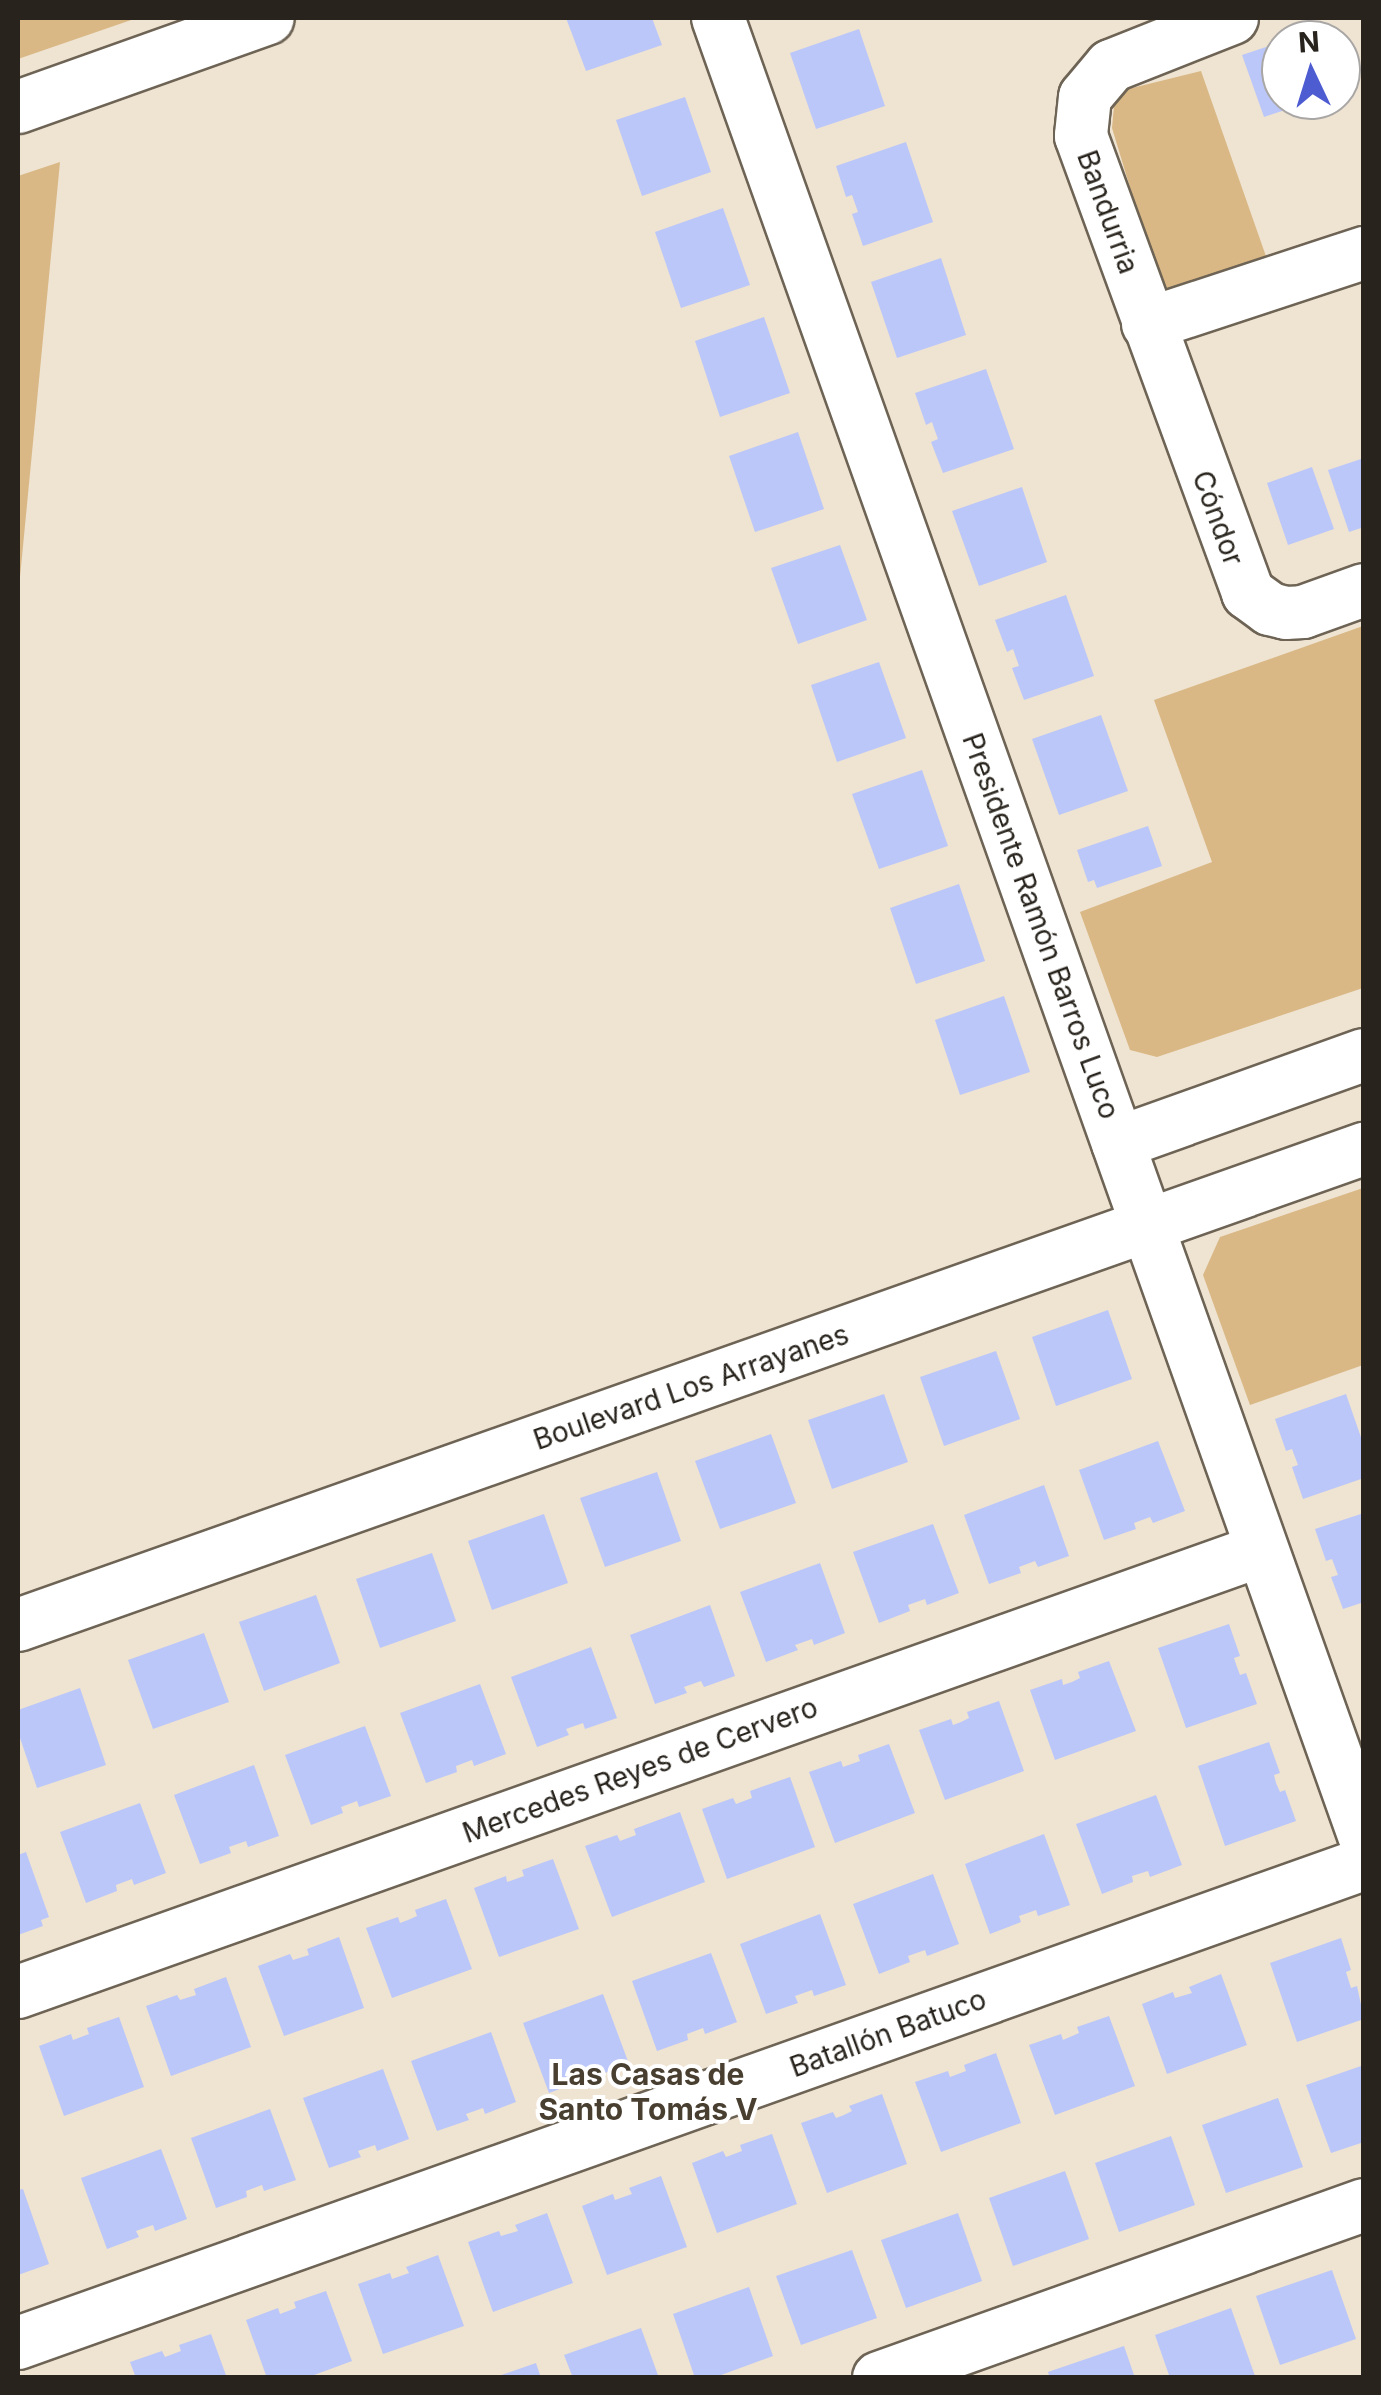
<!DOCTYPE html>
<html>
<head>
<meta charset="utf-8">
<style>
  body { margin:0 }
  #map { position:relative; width:1381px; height:2395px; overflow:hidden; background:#efe3d2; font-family:Inter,sans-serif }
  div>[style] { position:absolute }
  .green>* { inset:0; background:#d9b885 }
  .building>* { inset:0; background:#bbc7f8 }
  .roads { filter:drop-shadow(2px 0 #6e6455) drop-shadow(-2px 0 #6e6455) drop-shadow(0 2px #6e6455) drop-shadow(0 -2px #6e6455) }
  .minor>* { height:52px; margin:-26px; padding:0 26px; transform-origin:26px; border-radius:26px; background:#fff }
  span { translate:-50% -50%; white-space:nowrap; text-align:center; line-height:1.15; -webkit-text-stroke:8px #fff; paint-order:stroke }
  .street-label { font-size:28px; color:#28241d }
  .neighbourhood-label { font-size:30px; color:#493f31; font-weight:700 }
  .frame { position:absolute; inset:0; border:20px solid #28241d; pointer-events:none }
  .north { position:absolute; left:1261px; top:20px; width:100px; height:100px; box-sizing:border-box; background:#fff; border:2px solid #a9a7a5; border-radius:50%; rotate:356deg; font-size:28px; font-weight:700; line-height:40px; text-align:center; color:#28241d }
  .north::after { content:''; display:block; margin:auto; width:35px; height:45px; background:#4e5cd2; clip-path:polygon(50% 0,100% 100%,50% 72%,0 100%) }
</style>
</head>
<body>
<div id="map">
  <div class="green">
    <i style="clip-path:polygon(18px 18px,137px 18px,18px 59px)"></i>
    <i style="clip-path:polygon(1201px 71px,1268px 262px,1163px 296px,1112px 128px,1114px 106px,1128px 89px)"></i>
    <i style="clip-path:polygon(60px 162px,18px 598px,18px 176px)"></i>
    <i style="clip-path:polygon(1363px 626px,1363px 988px,1157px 1057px,1130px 1050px,1080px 912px,1212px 862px,1154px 700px)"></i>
    <i style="clip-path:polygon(1363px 1188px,1363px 1365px,1250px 1405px,1203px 1275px,1220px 1237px)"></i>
  </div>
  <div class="building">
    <i style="clip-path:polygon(566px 18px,652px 18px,662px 45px,586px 71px)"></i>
    <i style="clip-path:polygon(859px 29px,885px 106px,816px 129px,790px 53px)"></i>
    <i style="clip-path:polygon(1281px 42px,1281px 100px,1312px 101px,1264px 117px,1242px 55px)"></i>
    <i style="clip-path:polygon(685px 97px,711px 172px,642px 196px,616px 120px)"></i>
    <i style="clip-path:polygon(906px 142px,933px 222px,863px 246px,852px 214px,858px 212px,852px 195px,846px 197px,836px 166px)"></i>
    <i style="clip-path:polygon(723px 208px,750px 285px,681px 308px,655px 232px)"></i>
    <i style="clip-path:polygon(941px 258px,966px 335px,897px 358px,871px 282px)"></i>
    <i style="clip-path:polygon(764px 317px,790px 393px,720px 417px,695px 341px)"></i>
    <i style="clip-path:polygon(986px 369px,1014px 449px,943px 473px,931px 442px,938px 439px,935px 431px,932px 422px,926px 425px,915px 393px)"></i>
    <i style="clip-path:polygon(798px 432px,824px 509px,755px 532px,729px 456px)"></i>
    <i style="clip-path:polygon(1364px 458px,1364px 527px,1349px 532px,1328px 470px)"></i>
    <i style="clip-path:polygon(1312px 467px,1334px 529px,1288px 545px,1267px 483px)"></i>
    <i style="clip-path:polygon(1022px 487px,1047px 562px,979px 586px,952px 511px)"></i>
    <i style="clip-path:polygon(840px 545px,867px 620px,798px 644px,771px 568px)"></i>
    <i style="clip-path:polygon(1066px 595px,1094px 676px,1024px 700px,1012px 668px,1019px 666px,1013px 649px,1007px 652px,995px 620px)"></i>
    <i style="clip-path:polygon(879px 662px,906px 738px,837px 762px,811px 685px)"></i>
    <i style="clip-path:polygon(1101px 715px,1128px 791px,1059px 815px,1032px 739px)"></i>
    <i style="clip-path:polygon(922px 770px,948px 846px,879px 869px,852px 794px)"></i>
    <i style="clip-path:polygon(1148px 826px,1162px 866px,1097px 888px,1094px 880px,1088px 882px,1077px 850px)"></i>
    <i style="clip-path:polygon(959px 884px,985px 961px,916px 984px,890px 908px)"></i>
    <i style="clip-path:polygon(1004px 996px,1030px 1072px,960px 1095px,935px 1020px)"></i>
    <i style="clip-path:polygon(1108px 1310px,1132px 1379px,1056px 1406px,1032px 1337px)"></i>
    <i style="clip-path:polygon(996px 1351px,1020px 1419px,944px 1446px,920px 1377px)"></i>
    <i style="clip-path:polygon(884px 1394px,908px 1462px,832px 1489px,808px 1420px)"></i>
    <i style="clip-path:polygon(1346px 1394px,1364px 1446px,1364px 1478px,1303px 1499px,1292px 1467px,1298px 1465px,1292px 1449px,1286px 1451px,1275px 1419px)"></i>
    <i style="clip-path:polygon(771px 1434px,796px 1503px,720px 1529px,695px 1461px)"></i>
    <i style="clip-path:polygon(1158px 1441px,1185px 1511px,1153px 1523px,1150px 1517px,1134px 1523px,1136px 1529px,1104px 1540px,1079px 1470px)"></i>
    <i style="clip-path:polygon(657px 1472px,681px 1541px,605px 1567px,580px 1498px)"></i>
    <i style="clip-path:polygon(1044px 1485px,1069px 1556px,1038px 1567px,1035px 1561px,1019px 1567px,1021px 1573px,989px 1584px,964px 1515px)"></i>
    <i style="clip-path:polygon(1364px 1513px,1364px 1602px,1343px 1609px,1331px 1577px,1338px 1575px,1332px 1559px,1326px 1561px,1315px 1529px)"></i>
    <i style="clip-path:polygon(544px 1514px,568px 1583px,492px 1610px,468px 1541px)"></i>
    <i style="clip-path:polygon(933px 1524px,959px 1593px,927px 1605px,925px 1599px,908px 1605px,910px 1611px,879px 1623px,853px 1552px)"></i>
    <i style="clip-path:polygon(432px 1553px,456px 1621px,380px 1648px,356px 1579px)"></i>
    <i style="clip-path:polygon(820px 1563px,845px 1633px,814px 1645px,812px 1639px,795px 1645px,798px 1650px,766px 1662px,740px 1592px)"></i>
    <i style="clip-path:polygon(316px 1595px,340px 1663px,264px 1691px,239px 1622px)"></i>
    <i style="clip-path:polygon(710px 1605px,735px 1676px,704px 1687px,701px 1681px,684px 1687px,687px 1693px,655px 1704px,630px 1635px)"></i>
    <i style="clip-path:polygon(1229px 1624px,1240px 1656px,1234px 1658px,1237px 1667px,1240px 1675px,1246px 1673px,1257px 1704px,1186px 1728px,1158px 1648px)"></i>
    <i style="clip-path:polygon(204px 1633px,229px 1702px,153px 1729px,128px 1660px)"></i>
    <i style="clip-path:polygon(591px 1647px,617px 1718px,585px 1729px,583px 1723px,566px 1729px,569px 1735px,537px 1747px,511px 1677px)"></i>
    <i style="clip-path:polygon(1109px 1661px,1136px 1731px,1055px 1760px,1030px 1690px,1062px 1679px,1063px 1685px,1072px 1682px,1080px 1678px,1078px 1672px)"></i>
    <i style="clip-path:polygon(480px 1684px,506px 1754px,474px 1766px,472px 1760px,456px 1766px,457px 1772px,426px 1783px,400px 1713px)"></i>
    <i style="clip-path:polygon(80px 1688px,106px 1765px,37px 1788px,18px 1732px,18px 1710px)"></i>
    <i style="clip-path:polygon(999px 1701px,1024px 1771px,945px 1800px,919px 1730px,951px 1719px,953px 1725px,961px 1722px,969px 1718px,967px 1712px)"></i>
    <i style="clip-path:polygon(365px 1726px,391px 1796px,359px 1807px,357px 1801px,341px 1807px,343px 1813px,311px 1825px,285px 1755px)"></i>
    <i style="clip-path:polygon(1269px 1742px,1280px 1773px,1274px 1775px,1276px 1783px,1280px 1792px,1285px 1790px,1296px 1821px,1225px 1846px,1198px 1766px)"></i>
    <i style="clip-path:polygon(889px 1744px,915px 1813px,835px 1843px,809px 1772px,841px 1761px,843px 1767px,860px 1761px,858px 1755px)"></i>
    <i style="clip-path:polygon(254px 1765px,279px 1836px,248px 1847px,246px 1841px,229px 1847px,231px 1853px,200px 1864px,174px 1795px)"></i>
    <i style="clip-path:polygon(790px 1777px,815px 1847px,727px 1879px,702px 1809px,733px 1798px,736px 1804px,752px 1798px,750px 1791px)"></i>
    <i style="clip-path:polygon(1156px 1795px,1182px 1865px,1150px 1877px,1148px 1871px,1132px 1876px,1133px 1882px,1102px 1894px,1076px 1824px)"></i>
    <i style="clip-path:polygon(140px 1803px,166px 1873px,134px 1885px,132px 1879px,116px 1885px,117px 1891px,86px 1903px,60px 1832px)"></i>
    <i style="clip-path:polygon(680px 1812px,705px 1882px,612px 1917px,585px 1846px,617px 1835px,620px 1841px,636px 1835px,634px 1829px)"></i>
    <i style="clip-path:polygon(1044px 1834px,1070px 1905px,1038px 1916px,1036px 1910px,1019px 1916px,1021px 1922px,990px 1934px,965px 1864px)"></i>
    <i style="clip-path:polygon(26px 1852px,49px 1917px,41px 1920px,43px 1926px,18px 1935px,18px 1855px)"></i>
    <i style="clip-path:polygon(553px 1859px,579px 1929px,499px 1957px,474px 1888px,506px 1876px,507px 1882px,524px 1876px,522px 1870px)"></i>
    <i style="clip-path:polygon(933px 1874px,959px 1944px,927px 1956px,925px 1950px,908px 1956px,910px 1962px,879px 1974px,853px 1904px)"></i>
    <i style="clip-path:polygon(446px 1899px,472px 1969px,392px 1998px,366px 1928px,398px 1917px,400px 1923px,408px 1920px,417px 1916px,415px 1910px)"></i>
    <i style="clip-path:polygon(820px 1914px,846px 1985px,814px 1996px,812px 1990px,795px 1996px,798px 2003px,766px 2014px,740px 1944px)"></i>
    <i style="clip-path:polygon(339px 1937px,364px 2008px,284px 2036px,258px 1966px,290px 1954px,293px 1960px,309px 1955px,307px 1949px)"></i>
    <i style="clip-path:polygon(1341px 1938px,1351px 1970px,1346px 1972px,1351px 1988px,1357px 1986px,1364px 2019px,1297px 2042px,1270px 1963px)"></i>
    <i style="clip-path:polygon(711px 1953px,737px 2022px,705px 2034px,703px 2028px,687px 2034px,688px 2040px,657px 2051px,632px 1981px)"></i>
    <i style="clip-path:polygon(1221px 1974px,1247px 2045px,1167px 2074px,1142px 2004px,1173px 1992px,1175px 1998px,1192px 1993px,1189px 1987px)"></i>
    <i style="clip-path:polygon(226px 1977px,251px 2047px,171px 2076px,146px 2006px,177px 1995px,180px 2000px,196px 1995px,194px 1989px)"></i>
    <i style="clip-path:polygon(603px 1994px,629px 2064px,597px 2076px,595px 2070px,578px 2075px,581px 2081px,549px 2093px,523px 2023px)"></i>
    <i style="clip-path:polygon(1109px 2016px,1135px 2086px,1055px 2115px,1029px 2045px,1061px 2034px,1063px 2040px,1079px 2033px,1077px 2027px)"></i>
    <i style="clip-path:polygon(119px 2017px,144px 2087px,64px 2116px,39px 2046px,71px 2034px,73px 2040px,89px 2034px,87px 2028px)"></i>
    <i style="clip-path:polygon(491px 2032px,516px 2102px,485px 2114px,483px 2108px,466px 2114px,469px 2120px,437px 2131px,411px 2061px)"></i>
    <i style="clip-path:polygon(996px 2053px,1021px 2123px,941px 2152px,915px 2082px,948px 2071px,950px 2077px,966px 2071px,964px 2065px)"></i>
    <i style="clip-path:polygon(1364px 2065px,1364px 2142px,1331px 2153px,1306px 2085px)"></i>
    <i style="clip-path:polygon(383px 2069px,409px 2139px,377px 2151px,375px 2145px,358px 2151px,361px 2157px,329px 2168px,303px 2098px)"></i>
    <i style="clip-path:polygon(882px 2094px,907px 2164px,827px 2193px,801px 2123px,833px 2112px,836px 2118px,844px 2115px,852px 2111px,849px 2106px)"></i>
    <i style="clip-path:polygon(1278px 2098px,1303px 2167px,1226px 2193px,1202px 2125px)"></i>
    <i style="clip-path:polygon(270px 2109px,296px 2180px,264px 2191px,262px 2185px,246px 2191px,247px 2197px,216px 2208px,191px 2138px)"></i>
    <i style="clip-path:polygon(772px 2134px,797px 2204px,717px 2233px,692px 2163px,723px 2151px,726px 2157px,742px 2151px,740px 2145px)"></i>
    <i style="clip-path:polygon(1171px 2136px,1195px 2205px,1119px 2232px,1095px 2163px)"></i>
    <i style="clip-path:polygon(161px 2149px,187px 2219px,155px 2231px,153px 2225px,136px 2231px,139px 2237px,107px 2249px,81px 2178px)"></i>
    <i style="clip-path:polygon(1065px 2171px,1089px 2239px,1013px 2266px,989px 2198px)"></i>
    <i style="clip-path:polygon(661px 2176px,687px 2247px,607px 2275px,582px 2206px,613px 2194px,615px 2200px,632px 2194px,629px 2188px)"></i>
    <i style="clip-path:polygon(23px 2189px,49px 2264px,18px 2275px,18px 2190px)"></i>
    <i style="clip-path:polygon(547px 2213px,573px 2283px,493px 2312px,468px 2242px,499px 2231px,501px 2236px,518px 2231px,515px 2225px)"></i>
    <i style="clip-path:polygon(958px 2213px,982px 2281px,906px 2308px,881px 2240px)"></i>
    <i style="clip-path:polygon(852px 2250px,877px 2318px,801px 2345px,776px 2276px)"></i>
    <i style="clip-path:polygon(438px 2255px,464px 2326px,383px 2354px,358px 2284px,390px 2273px,392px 2279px,409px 2273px,406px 2267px)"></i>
    <i style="clip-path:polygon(1332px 2270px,1356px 2339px,1280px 2365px,1256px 2296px)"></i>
    <i style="clip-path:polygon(749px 2287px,773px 2356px,713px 2378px,695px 2378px,673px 2314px)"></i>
    <i style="clip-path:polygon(326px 2291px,352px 2361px,306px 2378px,267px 2378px,246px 2320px,278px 2308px,280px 2314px,296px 2308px,294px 2302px)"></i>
    <i style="clip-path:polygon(1231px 2308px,1255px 2376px,1170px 2378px,1155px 2335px)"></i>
    <i style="clip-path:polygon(641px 2328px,659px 2378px,573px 2378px,564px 2355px)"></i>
    <i style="clip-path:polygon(211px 2334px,227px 2378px,136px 2378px,130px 2362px,162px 2351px,165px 2357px,181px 2351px,179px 2345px)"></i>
    <i style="clip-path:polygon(1124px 2346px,1135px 2378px,1050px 2378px,1048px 2372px)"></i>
    <i style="clip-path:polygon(536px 2363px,541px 2378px,496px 2378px,496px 2377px)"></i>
  </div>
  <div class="roads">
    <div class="minor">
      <i style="left:718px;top:18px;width:1928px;rotate:70.43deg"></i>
      <i style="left:1232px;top:18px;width:130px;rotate:158.4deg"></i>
      <i style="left:1111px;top:66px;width:40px;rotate:130deg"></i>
      <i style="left:1085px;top:97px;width:39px;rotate:96deg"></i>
      <i style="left:1081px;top:136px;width:487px;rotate:69.9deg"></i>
      <i style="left:1248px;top:593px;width:27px;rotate:36deg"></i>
      <i style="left:1270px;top:609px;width:16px;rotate:14deg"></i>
      <i style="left:1286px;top:613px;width:17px;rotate:-3deg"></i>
      <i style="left:1303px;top:612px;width:65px;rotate:-19.8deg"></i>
      <i style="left:18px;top:107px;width:265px;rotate:-19.6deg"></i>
      <i style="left:1148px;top:324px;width:227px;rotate:-18.2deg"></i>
      <i style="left:1118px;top:1143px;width:261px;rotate:-19.7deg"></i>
      <i style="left:18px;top:1625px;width:1428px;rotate:-19.48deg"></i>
      <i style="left:18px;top:1992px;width:1320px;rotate:-19.56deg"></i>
      <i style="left:18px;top:2343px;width:1429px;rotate:-19.59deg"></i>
      <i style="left:879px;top:2378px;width:515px;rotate:-19.63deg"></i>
    </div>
  </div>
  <div class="street-label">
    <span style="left:1108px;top:212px;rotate:70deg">Bandurria</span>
    <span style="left:1218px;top:518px;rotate:70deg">Cóndor</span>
    <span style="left:1041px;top:926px;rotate:70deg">Presidente Ramón Barros Luco</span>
    <span style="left:691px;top:1387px;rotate:-19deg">Boulevard Los Arrayanes</span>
    <span style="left:640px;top:1770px;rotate:-20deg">Mercedes Reyes de Cervero</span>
    <span style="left:888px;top:2033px;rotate:-20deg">Batallón Batuco</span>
  </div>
  <div class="neighbourhood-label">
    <span style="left:648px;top:2091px">Las Casas de<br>Santo Tomás V</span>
  </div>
  <div class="frame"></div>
  <div class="north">N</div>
</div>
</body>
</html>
